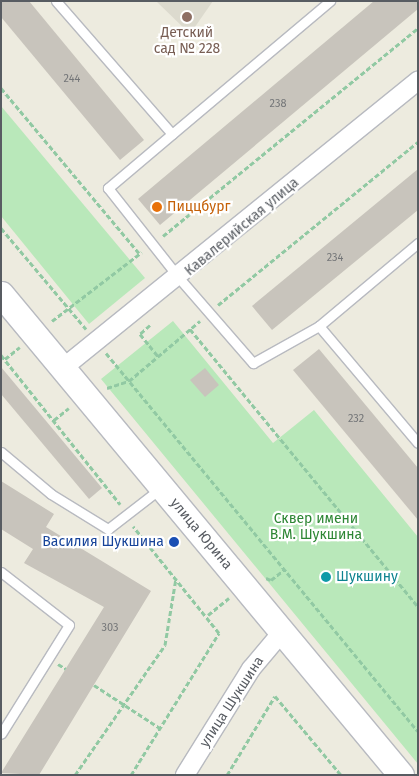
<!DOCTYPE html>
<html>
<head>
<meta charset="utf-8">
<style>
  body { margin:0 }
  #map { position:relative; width:419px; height:776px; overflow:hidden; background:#edebdf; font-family:"Fira Sans",sans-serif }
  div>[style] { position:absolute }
  .education>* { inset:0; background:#dcdace }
  .green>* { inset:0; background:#b9e8ba }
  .building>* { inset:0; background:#c8c4bc }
  .path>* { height:3px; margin-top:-1.5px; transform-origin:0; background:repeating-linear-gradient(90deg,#91c9a3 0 5px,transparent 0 7.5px) }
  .roads { filter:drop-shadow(1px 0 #b8bac0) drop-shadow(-1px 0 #b8bac0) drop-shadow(0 1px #b8bac0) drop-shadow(0 -1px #b8bac0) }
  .lane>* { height:9px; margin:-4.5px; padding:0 4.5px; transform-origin:4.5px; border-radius:4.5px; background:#fff }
  .street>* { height:18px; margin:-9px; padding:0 9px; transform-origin:9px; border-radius:9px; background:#fff }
  .secondary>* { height:25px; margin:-12.5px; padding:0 12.5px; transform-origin:12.5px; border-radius:12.5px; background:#fff }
  .dots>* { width:14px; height:14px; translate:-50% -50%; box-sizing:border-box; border:2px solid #fff; border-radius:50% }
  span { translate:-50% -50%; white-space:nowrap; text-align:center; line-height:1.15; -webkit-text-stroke:4.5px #fff; paint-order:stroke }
  .number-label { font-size:11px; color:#747678 }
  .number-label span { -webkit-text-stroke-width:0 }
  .education-label { font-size:14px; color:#785e54 }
  .food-label { font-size:14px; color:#c56008 }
  .left { translate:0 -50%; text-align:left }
  .street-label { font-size:14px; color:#585c62 }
  .park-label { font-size:14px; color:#2d8634 }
  .transit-label { font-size:14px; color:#164399 }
  .right { translate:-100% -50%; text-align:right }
  .culture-label { font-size:14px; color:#0d838f }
  .frame { position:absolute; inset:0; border:2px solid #585c62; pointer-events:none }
</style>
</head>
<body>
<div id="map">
  <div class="education">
    <i style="clip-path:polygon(156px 1px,213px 1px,190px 34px)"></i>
  </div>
  <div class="green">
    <i style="clip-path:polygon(1px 106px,145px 278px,89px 324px,1px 216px)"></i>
    <i style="clip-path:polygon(173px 321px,273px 443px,314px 410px,418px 537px,418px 764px,101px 379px)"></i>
  </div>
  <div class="building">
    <i style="clip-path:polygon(1px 1px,29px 1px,144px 140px,120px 160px,1px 17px)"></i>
    <i style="clip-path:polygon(374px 1px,418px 1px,418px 9px,160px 225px,138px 199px)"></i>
    <i style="clip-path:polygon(418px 169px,418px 210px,272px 330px,252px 306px)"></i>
    <i style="clip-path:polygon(319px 349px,418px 468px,418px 520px,293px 370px)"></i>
    <i style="clip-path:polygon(1px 367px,102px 488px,89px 499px,1px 394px)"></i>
    <i style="clip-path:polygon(205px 368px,219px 385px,205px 397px,190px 380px)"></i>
    <i style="clip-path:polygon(1px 481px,54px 514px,46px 527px,151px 591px,39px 775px,1px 773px,104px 607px,24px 563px,33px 549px,1px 529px)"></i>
  </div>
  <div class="path">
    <i style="left:1px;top:88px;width:215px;rotate:50.1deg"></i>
    <i style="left:1px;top:228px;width:132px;rotate:49.9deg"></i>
    <i style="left:163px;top:236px;width:329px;rotate:-39.2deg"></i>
    <i style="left:218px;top:305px;width:258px;rotate:-39.2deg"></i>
    <i style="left:52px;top:321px;width:113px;rotate:-37.5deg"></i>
    <i style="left:150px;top:325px;width:13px;rotate:138deg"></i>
    <i style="left:140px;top:334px;width:28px;rotate:51deg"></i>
    <i style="left:190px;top:329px;width:360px;rotate:50.6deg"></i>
    <i style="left:106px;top:353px;width:490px;rotate:50.5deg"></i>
    <i style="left:1px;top:355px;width:191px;rotate:51.4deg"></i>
    <i style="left:5px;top:359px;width:19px;rotate:-39deg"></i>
    <i style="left:107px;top:388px;width:23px;rotate:-18deg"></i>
    <i style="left:129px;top:381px;width:93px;rotate:-40.2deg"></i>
    <i style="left:54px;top:420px;width:19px;rotate:-39deg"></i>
    <i style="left:266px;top:578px;width:5px;rotate:22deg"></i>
    <i style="left:271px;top:580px;width:16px;rotate:-38deg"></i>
    <i style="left:208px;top:615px;width:27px;rotate:-39deg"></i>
    <i style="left:58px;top:664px;width:9px;rotate:32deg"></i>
    <i style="left:94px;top:685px;width:79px;rotate:33.1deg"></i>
    <i style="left:75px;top:775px;width:158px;rotate:-55.3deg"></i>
    <i style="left:165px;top:645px;width:68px;rotate:-80.7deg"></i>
    <i style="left:131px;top:775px;width:167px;rotate:-58.2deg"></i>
    <i style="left:219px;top:633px;width:137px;rotate:-128.8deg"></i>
    <i style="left:227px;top:775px;width:92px;rotate:-58.7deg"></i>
    <i style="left:275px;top:696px;width:103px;rotate:50.1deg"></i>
  </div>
  <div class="roads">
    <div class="lane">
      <i style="left:56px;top:1px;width:176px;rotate:48.9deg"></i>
      <i style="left:172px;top:134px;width:84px;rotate:139.8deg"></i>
      <i style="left:108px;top:188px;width:115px;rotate:51.7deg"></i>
      <i style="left:179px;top:278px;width:113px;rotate:49deg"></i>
      <i style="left:253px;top:363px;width:76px;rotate:-29.3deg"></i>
      <i style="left:319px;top:326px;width:153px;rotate:49.8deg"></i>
      <i style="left:172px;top:134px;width:207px;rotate:-40.1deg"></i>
      <i style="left:319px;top:326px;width:129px;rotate:-40deg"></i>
      <i style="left:1px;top:452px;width:65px;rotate:40deg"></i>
      <i style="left:51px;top:494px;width:67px;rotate:31.6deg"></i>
      <i style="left:108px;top:529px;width:67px;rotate:-37.7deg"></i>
      <i style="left:1px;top:572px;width:86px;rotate:37.9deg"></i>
      <i style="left:69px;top:625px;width:128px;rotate:122deg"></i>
    </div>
    <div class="street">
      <i style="left:63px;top:368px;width:457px;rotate:-39deg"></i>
      <i style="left:185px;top:775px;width:125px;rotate:-58.1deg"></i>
      <i style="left:251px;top:669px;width:48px;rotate:-50deg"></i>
    </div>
    <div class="secondary">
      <i style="left:1px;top:294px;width:626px;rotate:50.25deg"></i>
    </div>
  </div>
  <div class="dots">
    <i style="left:187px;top:17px;background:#8d6e63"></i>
    <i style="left:157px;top:207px;background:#e8710a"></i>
    <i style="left:174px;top:542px;background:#1a4fb4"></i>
    <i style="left:326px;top:577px;background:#0f9aa8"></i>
  </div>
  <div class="number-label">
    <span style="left:72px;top:79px">244</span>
    <span style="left:278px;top:104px">238</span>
    <span style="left:335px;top:258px">234</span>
    <span style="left:356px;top:419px">232</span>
    <span style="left:110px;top:628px">303</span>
  </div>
  <div class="education-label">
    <span style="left:187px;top:41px">Детский<br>сад № 228</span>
  </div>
  <div class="food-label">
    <span class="left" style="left:167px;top:207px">Пиццбург</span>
  </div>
  <div class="street-label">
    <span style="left:242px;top:227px;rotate:-40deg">Кавалерийская улица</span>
    <span style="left:201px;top:534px;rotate:50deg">улица Юрина</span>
    <span style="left:232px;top:702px;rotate:-57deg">улица Шукшина</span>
  </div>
  <div class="park-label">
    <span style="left:316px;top:527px">Сквер имени<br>В.М. Шукшина</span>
  </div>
  <div class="transit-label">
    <span class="right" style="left:164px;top:542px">Василия Шукшина</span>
  </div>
  <div class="culture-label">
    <span class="left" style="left:336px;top:577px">Шукшину</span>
  </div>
  <div class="frame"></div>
</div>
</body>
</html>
